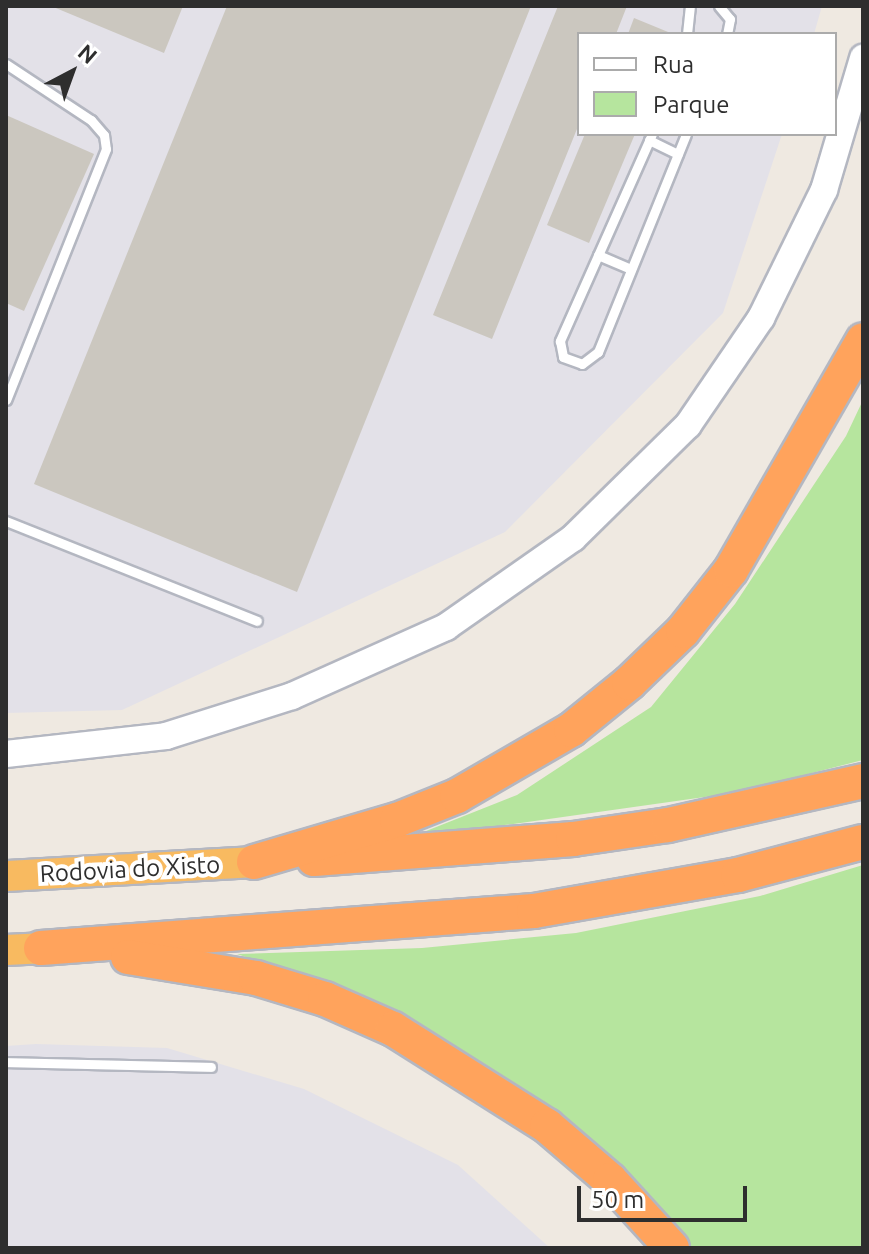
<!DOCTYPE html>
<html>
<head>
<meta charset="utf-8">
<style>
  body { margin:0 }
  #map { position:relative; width:869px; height:1254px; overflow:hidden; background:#efe9e1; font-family:Ubuntu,sans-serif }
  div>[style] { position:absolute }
  .industrial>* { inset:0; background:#e3e1e8 }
  .green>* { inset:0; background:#b6e59e }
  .building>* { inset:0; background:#cbc7bf }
  .roads { filter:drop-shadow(2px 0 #b4b7c1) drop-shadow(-2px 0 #b4b7c1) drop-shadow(0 2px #b4b7c1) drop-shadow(0 -2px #b4b7c1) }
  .service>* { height:9px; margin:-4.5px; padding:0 4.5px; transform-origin:4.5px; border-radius:4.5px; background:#fff }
  .secondary>* { height:26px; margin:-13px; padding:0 13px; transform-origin:13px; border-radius:13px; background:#fff }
  .trunk>* { height:30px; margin:-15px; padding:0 15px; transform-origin:15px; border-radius:15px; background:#f8ba60 }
  .motorway>* { height:34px; margin:-17px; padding:0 17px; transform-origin:17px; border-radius:17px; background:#ffa35c }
  span { translate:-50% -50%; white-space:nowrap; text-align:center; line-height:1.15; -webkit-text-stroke:8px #fff; paint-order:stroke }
  .street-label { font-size:24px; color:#2e2e2e }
  .frame { position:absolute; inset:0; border:8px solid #2e2e2e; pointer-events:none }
  .legend { position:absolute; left:577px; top:32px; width:260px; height:104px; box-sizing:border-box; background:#fff; border:2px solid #ababab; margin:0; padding:10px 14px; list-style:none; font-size:24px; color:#2e2e2e }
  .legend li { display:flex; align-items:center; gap:16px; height:40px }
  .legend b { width:40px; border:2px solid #ababab }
  .north { position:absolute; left:32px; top:32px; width:80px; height:80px; -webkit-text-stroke:6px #fff; paint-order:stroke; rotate:41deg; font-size:22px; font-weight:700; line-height:32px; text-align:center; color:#2e2e2e }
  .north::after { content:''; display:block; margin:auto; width:28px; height:36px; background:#2e2e2e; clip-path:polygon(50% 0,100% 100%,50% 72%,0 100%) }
  .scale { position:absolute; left:577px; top:1186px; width:170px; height:36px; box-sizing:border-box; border:4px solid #2e2e2e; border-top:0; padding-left:10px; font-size:24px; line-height:28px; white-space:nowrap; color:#2e2e2e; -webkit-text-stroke:6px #fff; paint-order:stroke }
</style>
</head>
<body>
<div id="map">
  <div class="industrial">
    <i style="clip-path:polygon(6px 6px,822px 6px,814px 34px,579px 34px,579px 134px,782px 134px,723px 313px,505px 532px,122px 710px,6px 713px)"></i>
    <i style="clip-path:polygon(36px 1044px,167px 1048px,304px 1089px,458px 1165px,550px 1248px,6px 1248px,6px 1046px)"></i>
  </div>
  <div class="green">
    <i style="clip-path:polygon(863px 400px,863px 760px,733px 793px,406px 839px,517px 795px,651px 707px,735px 604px,846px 436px)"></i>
    <i style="clip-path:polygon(863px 865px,863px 1248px,693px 1248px,607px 1160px,338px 989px,237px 954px,422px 948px,576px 933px,760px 896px)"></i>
  </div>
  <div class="building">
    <i style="clip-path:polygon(51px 6px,183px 6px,164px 53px)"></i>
    <i style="clip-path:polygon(227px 6px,531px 6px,297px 592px,34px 484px)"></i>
    <i style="clip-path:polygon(558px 6px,627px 6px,616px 34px,579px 34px,579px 124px,492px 339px,433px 315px)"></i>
    <i style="clip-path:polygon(634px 18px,673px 34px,628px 34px)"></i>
    <i style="clip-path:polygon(6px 115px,94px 154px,24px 311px,6px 303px)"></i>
    <i style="clip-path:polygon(585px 134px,635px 134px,589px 243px,547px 225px)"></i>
  </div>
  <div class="roads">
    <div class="service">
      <i style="left:719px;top:6px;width:17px;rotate:50deg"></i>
      <i style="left:730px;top:19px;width:15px;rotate:101deg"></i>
      <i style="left:687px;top:34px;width:28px;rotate:-84deg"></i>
      <i style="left:6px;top:64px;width:102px;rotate:33.4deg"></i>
      <i style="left:91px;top:120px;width:20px;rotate:49deg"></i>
      <i style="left:104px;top:135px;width:14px;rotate:82deg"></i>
      <i style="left:106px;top:149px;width:270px;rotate:111.7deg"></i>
      <i style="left:652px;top:134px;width:227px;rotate:114deg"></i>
      <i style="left:560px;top:341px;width:16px;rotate:79deg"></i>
      <i style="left:563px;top:357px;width:20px;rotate:20deg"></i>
      <i style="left:582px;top:364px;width:20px;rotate:-37deg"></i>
      <i style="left:598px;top:352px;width:235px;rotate:-68deg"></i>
      <i style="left:649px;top:140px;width:32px;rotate:26deg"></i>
      <i style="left:598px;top:255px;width:36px;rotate:23deg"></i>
      <i style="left:6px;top:521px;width:270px;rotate:21.7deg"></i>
      <i style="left:6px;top:1062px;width:205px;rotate:1.4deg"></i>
    </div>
    <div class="secondary">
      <i style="left:6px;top:754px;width:161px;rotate:-6.4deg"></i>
      <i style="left:166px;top:736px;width:132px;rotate:-17.6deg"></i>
      <i style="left:292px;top:696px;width:169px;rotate:-24.1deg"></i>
      <i style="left:446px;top:627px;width:155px;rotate:-35deg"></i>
      <i style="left:573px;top:538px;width:161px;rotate:-44.5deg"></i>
      <i style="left:688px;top:425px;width:130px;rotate:-55.7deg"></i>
      <i style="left:761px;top:318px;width:143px;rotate:-63.8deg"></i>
      <i style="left:824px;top:190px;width:138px;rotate:-73.5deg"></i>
    </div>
    <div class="trunk">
      <i style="left:6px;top:876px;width:248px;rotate:-3.2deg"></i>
      <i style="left:6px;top:950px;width:35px;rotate:-3deg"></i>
    </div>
    <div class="motorway">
      <i style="left:314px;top:859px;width:260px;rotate:-4.4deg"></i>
      <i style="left:573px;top:839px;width:96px;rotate:-8.4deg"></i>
      <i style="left:668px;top:825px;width:200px;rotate:-12.7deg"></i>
      <i style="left:254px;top:862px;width:149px;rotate:-16.4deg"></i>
      <i style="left:397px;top:820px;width:65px;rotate:-21.8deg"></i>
      <i style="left:457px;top:796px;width:132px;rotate:-30.1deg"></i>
      <i style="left:571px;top:730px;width:75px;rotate:-39deg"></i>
      <i style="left:629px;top:683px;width:75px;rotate:-43.9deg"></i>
      <i style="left:683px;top:631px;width:78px;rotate:-51.8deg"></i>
      <i style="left:731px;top:570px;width:265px;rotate:-60.1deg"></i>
      <i style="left:41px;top:948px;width:494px;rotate:-4.3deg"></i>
      <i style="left:534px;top:911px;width:207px;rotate:-10deg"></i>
      <i style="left:738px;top:875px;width:129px;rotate:-14.8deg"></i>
      <i style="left:128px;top:957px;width:130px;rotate:9.3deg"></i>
      <i style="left:256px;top:978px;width:72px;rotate:16.9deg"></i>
      <i style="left:325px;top:999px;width:74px;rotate:23.8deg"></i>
      <i style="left:393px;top:1029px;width:182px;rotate:32.2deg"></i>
      <i style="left:547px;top:1126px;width:83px;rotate:40.6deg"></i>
      <i style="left:610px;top:1180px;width:92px;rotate:47.6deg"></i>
    </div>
  </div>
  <div class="street-label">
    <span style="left:130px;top:869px;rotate:-3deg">Rodovia do Xisto</span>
  </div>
  <div class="frame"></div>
  <ul class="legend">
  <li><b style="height:10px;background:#fff"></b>Rua</li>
  <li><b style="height:22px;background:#b6e59e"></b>Parque</li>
  </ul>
  <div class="north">N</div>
  <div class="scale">50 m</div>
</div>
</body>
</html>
